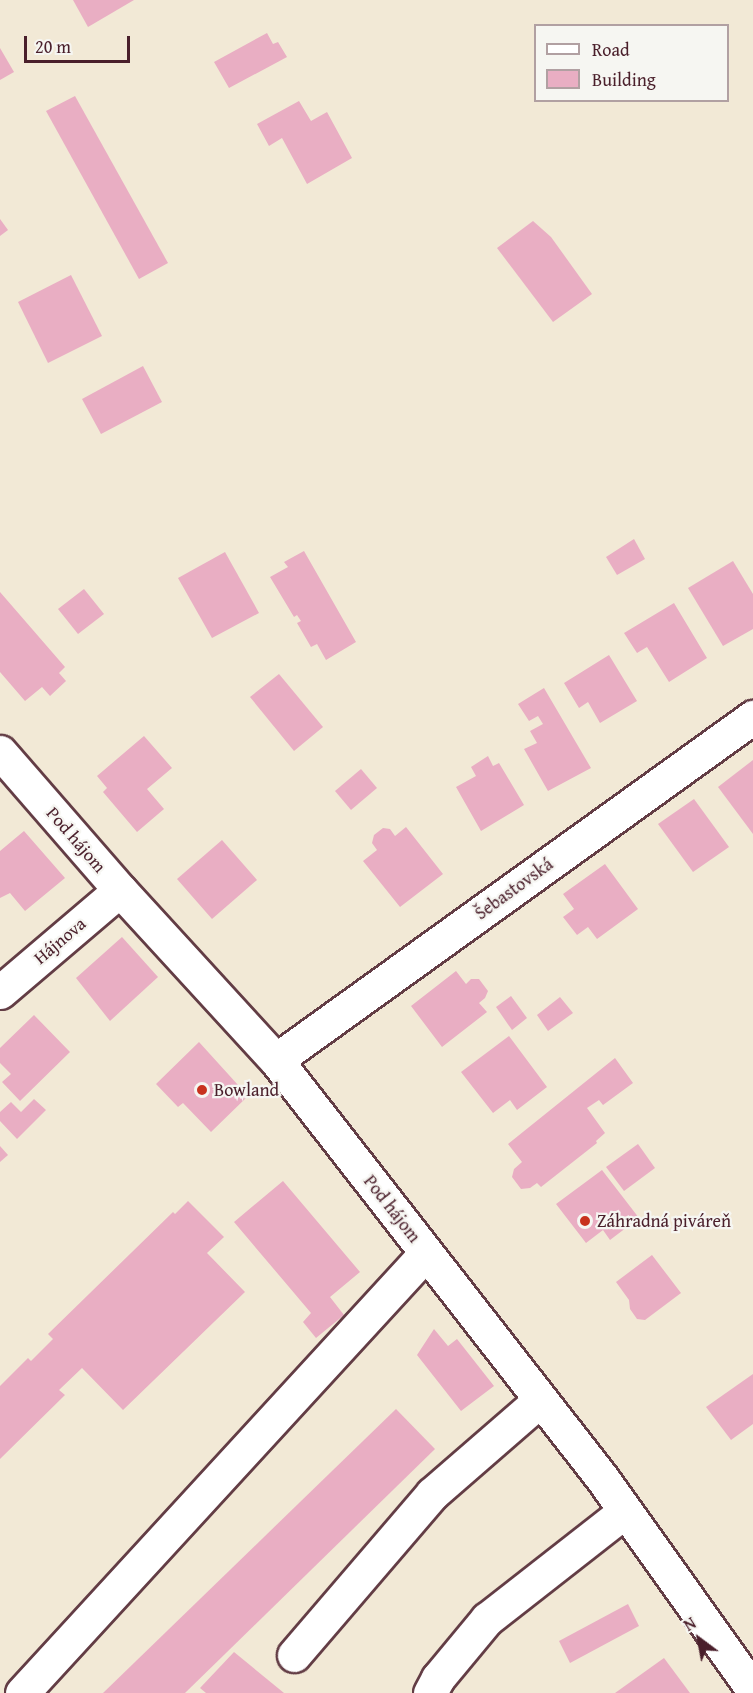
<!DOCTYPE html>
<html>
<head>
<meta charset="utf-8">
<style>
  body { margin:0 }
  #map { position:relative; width:753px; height:1693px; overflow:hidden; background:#f2e9d6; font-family:"Gentium Book Plus",serif }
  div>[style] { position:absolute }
  .building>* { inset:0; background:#e9aec3 }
  .roads { filter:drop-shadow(2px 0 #633d45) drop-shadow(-2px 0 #633d45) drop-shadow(0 2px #633d45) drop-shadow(0 -2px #633d45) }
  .minor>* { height:33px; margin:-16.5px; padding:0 16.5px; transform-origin:16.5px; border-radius:16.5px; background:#fff }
  .dots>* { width:16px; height:16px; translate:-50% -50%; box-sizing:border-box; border:3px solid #f6f6f2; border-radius:50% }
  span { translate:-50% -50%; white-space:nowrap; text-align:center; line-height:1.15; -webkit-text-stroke:4.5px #f6f6f2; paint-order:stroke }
  .street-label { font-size:18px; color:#4a1f2b }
  .poi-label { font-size:18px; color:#4a1f2b }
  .left { translate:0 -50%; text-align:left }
  .legend { position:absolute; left:534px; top:24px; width:195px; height:78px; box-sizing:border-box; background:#f6f6f2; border:2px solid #b1a0a2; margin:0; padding:8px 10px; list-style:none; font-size:18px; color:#4a1f2b }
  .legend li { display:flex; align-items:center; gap:12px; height:30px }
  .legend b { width:30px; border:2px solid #b1a0a2 }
  .north { position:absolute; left:669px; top:1609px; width:60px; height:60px; -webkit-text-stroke:4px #f6f6f2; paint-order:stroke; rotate:328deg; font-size:16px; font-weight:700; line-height:24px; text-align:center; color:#4a1f2b }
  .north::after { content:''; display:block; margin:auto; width:21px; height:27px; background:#4a1f2b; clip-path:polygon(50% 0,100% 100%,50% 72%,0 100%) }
  .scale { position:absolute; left:24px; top:36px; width:106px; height:27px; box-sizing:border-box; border:3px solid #4a1f2b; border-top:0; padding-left:8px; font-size:18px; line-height:21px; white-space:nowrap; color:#4a1f2b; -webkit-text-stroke:4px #f6f6f2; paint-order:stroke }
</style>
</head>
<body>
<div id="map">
  <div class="building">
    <i style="clip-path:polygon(73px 0,134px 0,88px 27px)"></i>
    <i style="clip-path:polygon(267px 33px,273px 44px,278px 42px,287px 57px,229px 88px,214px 62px)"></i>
    <i style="clip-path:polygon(0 48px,14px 72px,0 80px)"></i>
    <i style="clip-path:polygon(75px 96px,168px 263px,139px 279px,46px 111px)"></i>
    <i style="clip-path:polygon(299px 101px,311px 121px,327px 112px,352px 158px,307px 184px,282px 138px,269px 146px,257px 124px)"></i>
    <i style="clip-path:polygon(0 219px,8px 230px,0 236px)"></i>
    <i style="clip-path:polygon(533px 221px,551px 237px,592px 294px,553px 322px,497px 248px)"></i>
    <i style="clip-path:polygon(71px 275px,102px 336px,48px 363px,18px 302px)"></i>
    <i style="clip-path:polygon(143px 366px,162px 402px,101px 434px,82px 399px)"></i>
    <i style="clip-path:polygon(634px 539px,645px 559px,617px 575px,606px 557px)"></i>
    <i style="clip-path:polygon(304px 551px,356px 642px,326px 660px,317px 644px,311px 647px,297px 623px,301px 621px,297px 615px,294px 617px,270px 577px,288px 567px,284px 562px)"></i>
    <i style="clip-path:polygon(225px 552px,259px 613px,212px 638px,178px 578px)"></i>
    <i style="clip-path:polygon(733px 561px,753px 594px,753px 629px,723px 646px,688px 588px)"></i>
    <i style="clip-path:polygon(84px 589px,104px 614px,78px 634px,58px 609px)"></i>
    <i style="clip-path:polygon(0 592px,65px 667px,59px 673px,66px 681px,50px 696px,42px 687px,25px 701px,0 672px)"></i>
    <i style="clip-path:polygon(674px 603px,707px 658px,669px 682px,647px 647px,637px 653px,624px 633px)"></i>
    <i style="clip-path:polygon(609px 655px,637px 701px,600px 723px,588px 702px,579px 708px,564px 683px)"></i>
    <i style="clip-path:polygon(279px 674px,323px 727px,294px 751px,250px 697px)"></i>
    <i style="clip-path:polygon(544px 688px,591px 768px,548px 791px,524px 749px,537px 743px,530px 731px,543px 724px,538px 716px,529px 721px,518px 704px)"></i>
    <i style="clip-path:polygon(144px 736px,172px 768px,147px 789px,164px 809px,137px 832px,103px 792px,107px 788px,97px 776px)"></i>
    <i style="clip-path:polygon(488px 756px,493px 766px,499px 763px,524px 805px,481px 831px,456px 787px,476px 776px,471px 767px)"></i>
    <i style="clip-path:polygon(753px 760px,753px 834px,718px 787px)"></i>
    <i style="clip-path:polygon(361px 769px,377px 788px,351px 810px,335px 791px)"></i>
    <i style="clip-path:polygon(694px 799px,729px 847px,693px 872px,658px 824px)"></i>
    <i style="clip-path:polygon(406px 827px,443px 874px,400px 907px,363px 861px,377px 850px,372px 843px,374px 835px,383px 828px,390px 829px,395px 836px)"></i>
    <i style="clip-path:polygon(24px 831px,65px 878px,25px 911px,10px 893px,0 898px,0 851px)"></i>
    <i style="clip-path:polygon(222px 840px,257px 880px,212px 919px,177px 879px)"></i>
    <i style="clip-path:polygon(605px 864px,638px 909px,597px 939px,588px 927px,577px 935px,563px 917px,574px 909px,563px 894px)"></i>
    <i style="clip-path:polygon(122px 937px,158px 977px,110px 1021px,76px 978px)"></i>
    <i style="clip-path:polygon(456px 971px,466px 984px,471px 979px,479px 979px,488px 991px,485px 998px,479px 1003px,487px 1012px,442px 1047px,411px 1006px)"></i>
    <i style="clip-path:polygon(511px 996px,527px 1018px,512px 1030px,496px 1007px)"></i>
    <i style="clip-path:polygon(560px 997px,573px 1013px,548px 1031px,537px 1015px)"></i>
    <i style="clip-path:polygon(34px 1015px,70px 1052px,20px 1101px,2px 1082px,11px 1074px,0 1063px,0 1048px)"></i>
    <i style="clip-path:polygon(509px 1036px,547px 1087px,517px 1110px,510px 1100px,493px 1113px,461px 1072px)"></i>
    <i style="clip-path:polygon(199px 1042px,248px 1096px,211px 1132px,183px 1103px,178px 1107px,156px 1084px)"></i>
    <i style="clip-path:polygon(615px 1058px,633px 1083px,603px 1105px,599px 1100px,587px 1108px,605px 1133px,596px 1141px,597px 1143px,541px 1187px,537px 1183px,530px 1188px,521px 1189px,512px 1177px,514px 1169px,522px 1162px,508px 1144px)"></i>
    <i style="clip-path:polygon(34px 1099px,46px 1110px,17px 1139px,0 1121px,0 1112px,11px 1102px,21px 1112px)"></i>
    <i style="clip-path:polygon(638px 1144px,655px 1168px,624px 1191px,606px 1167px)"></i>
    <i style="clip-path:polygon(0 1146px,8px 1155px,0 1162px)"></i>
    <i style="clip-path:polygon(602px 1170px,639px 1218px,610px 1240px,603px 1230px,586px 1243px,556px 1204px)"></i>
    <i style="clip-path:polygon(283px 1181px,360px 1272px,330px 1297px,344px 1315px,316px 1338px,303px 1322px,311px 1313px,234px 1222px)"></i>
    <i style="clip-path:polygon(188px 1201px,224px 1237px,207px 1253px,245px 1292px,123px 1410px,82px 1368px,59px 1390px,65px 1395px,0 1459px,0 1386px,28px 1358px,31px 1361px,53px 1339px,48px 1334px,173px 1212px,175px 1214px)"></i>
    <i style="clip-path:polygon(652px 1255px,681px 1293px,645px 1320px,637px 1319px,630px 1309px,629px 1300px,616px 1282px)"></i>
    <i style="clip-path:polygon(434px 1329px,448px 1346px,457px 1339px,494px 1386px,461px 1411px,417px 1355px)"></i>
    <i style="clip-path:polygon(753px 1374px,753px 1424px,731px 1440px,706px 1407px)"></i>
    <i style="clip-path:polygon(396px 1409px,435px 1449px,185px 1693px,103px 1693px)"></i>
    <i style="clip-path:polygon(628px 1604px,639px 1626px,570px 1663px,559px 1641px)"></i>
    <i style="clip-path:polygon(234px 1652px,284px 1693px,206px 1693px,200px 1688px)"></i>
    <i style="clip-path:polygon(664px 1658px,690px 1693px,615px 1693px)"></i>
  </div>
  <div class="roads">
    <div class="minor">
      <i style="left:0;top:752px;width:183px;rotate:49deg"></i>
      <i style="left:120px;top:890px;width:231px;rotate:47.5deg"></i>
      <i style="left:276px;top:1060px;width:530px;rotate:52.05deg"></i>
      <i style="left:602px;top:1478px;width:260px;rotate:54.5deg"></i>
      <i style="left:0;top:992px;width:157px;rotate:-40.4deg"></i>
      <i style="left:276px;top:1060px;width:588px;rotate:-35.72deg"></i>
      <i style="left:294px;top:1655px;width:212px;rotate:-49.4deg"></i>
      <i style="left:432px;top:1494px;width:143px;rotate:-41deg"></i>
      <i style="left:22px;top:1693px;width:597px;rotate:-47.44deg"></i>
      <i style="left:430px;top:1693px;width:17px;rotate:-62deg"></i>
      <i style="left:438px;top:1678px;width:77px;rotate:-50.3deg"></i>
      <i style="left:487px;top:1619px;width:175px;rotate:-38deg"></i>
    </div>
  </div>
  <div class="dots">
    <i style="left:202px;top:1090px;background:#c8321e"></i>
    <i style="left:585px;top:1221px;background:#c8321e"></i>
  </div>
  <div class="street-label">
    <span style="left:76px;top:840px;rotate:49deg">Pod hájom</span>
    <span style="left:514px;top:889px;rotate:-36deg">Šebastovská</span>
    <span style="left:60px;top:941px;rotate:-40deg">Hájnova</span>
    <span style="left:392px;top:1209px;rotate:52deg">Pod hájom</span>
  </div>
  <div class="poi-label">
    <span class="left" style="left:214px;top:1090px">Bowland</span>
    <span class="left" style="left:597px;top:1221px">Záhradná piváreň</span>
  </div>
  <ul class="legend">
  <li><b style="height:8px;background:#fff"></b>Road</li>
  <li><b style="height:16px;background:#e9aec3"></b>Building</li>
  </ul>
  <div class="north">N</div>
  <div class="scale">20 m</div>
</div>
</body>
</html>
